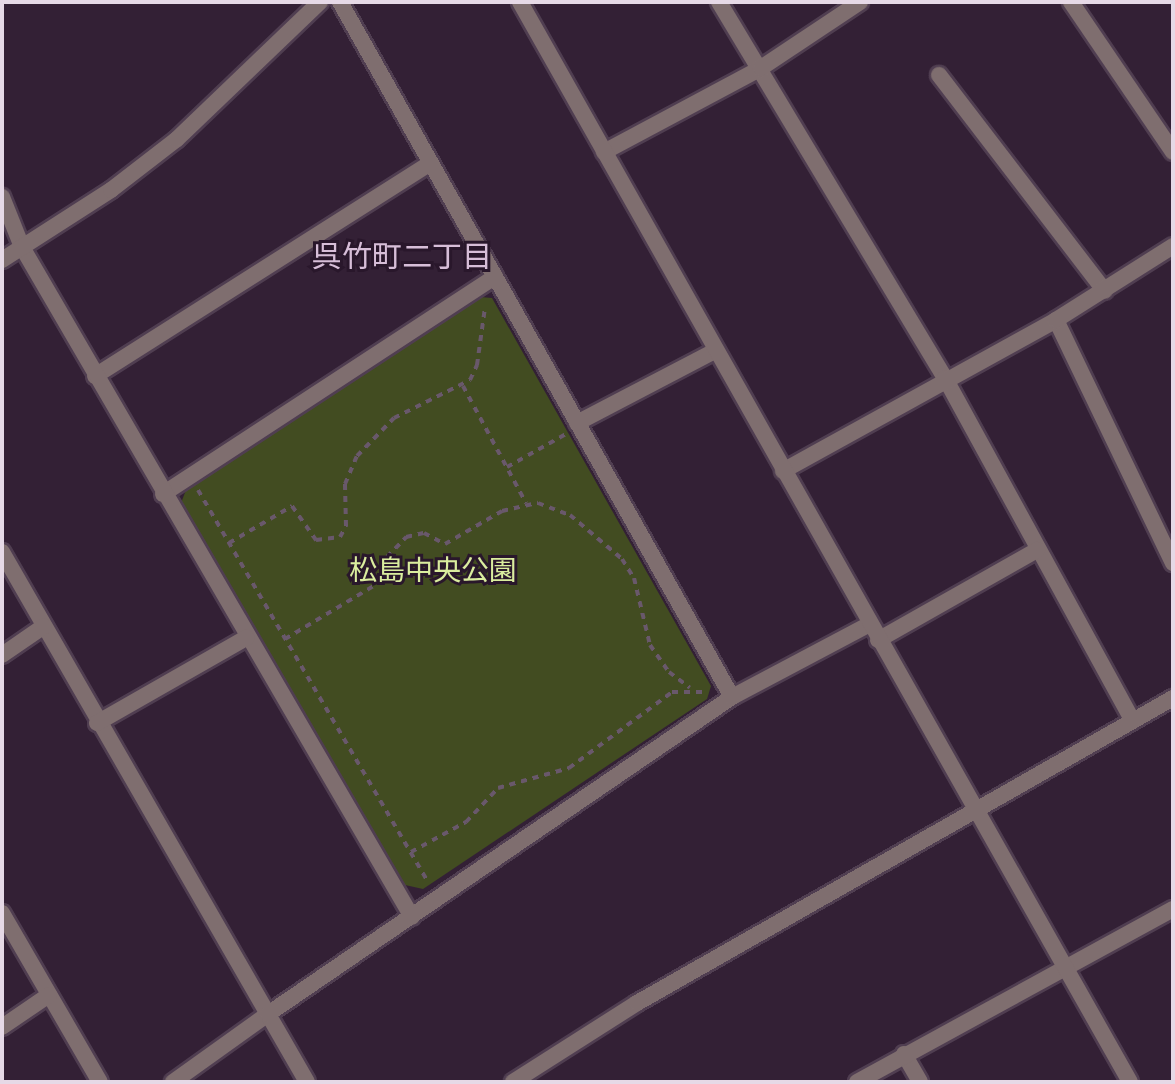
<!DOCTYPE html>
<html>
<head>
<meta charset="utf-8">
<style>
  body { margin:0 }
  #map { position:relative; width:1175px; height:1084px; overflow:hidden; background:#332035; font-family:Lato,"Noto Sans JP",sans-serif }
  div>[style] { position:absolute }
  .green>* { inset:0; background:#424c21 }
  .path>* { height:4px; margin-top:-2px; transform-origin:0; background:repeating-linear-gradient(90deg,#69586b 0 6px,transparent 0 12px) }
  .roads { filter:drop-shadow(2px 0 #503e51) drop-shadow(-2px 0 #503e51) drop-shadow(0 2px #503e51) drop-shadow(0 -2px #503e51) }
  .minor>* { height:16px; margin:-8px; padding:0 8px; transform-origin:8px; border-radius:8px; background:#7f6e6f }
  .tertiary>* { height:16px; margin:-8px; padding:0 8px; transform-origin:8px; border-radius:8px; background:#7f6e6f }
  span { translate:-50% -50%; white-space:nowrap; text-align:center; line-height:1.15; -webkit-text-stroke:6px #29172b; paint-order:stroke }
  .park-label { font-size:28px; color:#daed9e }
  .neighbourhood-label { font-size:30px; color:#d7bed8 }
  .frame { position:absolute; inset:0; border:4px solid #e6d9e6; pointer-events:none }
</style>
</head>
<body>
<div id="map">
  <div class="green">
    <i style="clip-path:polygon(480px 297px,492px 298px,711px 686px,707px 699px,423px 889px,405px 885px,181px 503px,186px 490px)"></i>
  </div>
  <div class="path">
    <i style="left:463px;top:386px;width:133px;rotate:61.7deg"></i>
    <i style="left:507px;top:467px;width:68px;rotate:-29.2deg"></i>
    <i style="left:198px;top:490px;width:454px;rotate:59.6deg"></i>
    <i style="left:229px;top:543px;width:73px;rotate:-30.4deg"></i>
    <i style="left:292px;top:506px;width:42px;rotate:54.8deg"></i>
    <i style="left:316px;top:540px;width:24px;rotate:-7deg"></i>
    <i style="left:340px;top:537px;width:13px;rotate:-61deg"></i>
    <i style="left:346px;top:526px;width:42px;rotate:-91.4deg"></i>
    <i style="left:345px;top:484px;width:30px;rotate:-67deg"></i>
    <i style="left:357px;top:456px;width:53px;rotate:-45.8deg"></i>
    <i style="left:394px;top:418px;width:85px;rotate:-26.6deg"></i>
    <i style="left:470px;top:380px;width:17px;rotate:-65deg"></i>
    <i style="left:477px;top:365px;width:59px;rotate:-82.1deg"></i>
    <i style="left:285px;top:639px;width:119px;rotate:-30.9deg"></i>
    <i style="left:387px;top:578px;width:21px;rotate:-90deg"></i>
    <i style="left:387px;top:557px;width:28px;rotate:-46deg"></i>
    <i style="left:406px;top:537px;width:18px;rotate:-13deg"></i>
    <i style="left:424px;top:533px;width:24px;rotate:28deg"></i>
    <i style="left:445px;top:544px;width:66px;rotate:-30.1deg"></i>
    <i style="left:502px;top:511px;width:37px;rotate:-13deg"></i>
    <i style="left:538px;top:503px;width:34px;rotate:21deg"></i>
    <i style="left:570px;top:515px;width:68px;rotate:40.2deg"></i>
    <i style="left:622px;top:559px;width:22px;rotate:58deg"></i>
    <i style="left:634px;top:578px;width:69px;rotate:76.6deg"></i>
    <i style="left:650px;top:645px;width:33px;rotate:55deg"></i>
    <i style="left:669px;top:672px;width:26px;rotate:37deg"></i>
    <i style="left:411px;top:852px;width:63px;rotate:-28.6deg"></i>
    <i style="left:466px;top:822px;width:47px;rotate:-46.7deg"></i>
    <i style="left:498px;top:788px;width:74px;rotate:-15.7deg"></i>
    <i style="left:569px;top:768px;width:128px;rotate:-36.4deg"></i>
    <i style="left:672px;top:692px;width:36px"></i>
  </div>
  <div class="roads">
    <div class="minor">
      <i style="left:719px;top:2px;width:439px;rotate:59deg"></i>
      <i style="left:945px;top:378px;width:391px;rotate:61.3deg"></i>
      <i style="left:1071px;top:2px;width:181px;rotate:55.8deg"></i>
      <i style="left:939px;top:75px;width:272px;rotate:52.5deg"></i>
      <i style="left:604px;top:152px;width:178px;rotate:-28.1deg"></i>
      <i style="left:761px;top:68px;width:119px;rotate:-33.7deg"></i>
      <i style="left:2px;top:197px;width:54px;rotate:68.2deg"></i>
      <i style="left:1056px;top:320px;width:270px;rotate:64.3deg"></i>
      <i style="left:95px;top:376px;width:397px;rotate:-32.4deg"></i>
      <i style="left:577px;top:423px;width:156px;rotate:-27.6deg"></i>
      <i style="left:783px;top:471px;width:312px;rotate:-28.9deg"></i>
      <i style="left:1056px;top:320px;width:138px;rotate:-32.3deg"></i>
      <i style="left:163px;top:494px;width:397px;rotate:-33.2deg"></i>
      <i style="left:878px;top:640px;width:183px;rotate:-29.5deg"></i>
      <i style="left:732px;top:697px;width:156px;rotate:-27.9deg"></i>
      <i style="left:2px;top:913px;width:195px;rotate:59.9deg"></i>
      <i style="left:2px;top:1027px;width:57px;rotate:-34.2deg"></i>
      <i style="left:904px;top:1054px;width:32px;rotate:60deg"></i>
      <i style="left:173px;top:1082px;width:117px;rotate:-35.6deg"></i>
      <i style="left:857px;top:1082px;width:360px;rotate:-28.7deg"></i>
    </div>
    <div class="tertiary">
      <i style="left:520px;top:2px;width:1240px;rotate:60.54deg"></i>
      <i style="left:22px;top:247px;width:775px;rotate:59.8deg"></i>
      <i style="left:2px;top:260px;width:130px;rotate:-32.7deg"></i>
      <i style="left:111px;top:190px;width:83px;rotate:-37.7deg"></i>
      <i style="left:177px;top:139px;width:198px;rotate:-43.8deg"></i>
      <i style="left:2px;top:552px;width:611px;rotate:60.08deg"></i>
      <i style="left:2px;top:655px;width:51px;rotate:-34.6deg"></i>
      <i style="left:97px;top:723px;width:172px;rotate:-29.7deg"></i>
      <i style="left:268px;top:1014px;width:562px;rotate:-34.34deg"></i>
      <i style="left:732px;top:697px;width:798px;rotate:-119.42deg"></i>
      <i style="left:513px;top:1082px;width:147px;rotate:-32.5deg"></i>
      <i style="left:637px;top:1003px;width:617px;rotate:-29.64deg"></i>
    </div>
  </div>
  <div class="park-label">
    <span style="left:433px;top:569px">松島中央公園</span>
  </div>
  <div class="neighbourhood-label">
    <span style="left:402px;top:255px">呉竹町二丁目</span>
  </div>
  <div class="frame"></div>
</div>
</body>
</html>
